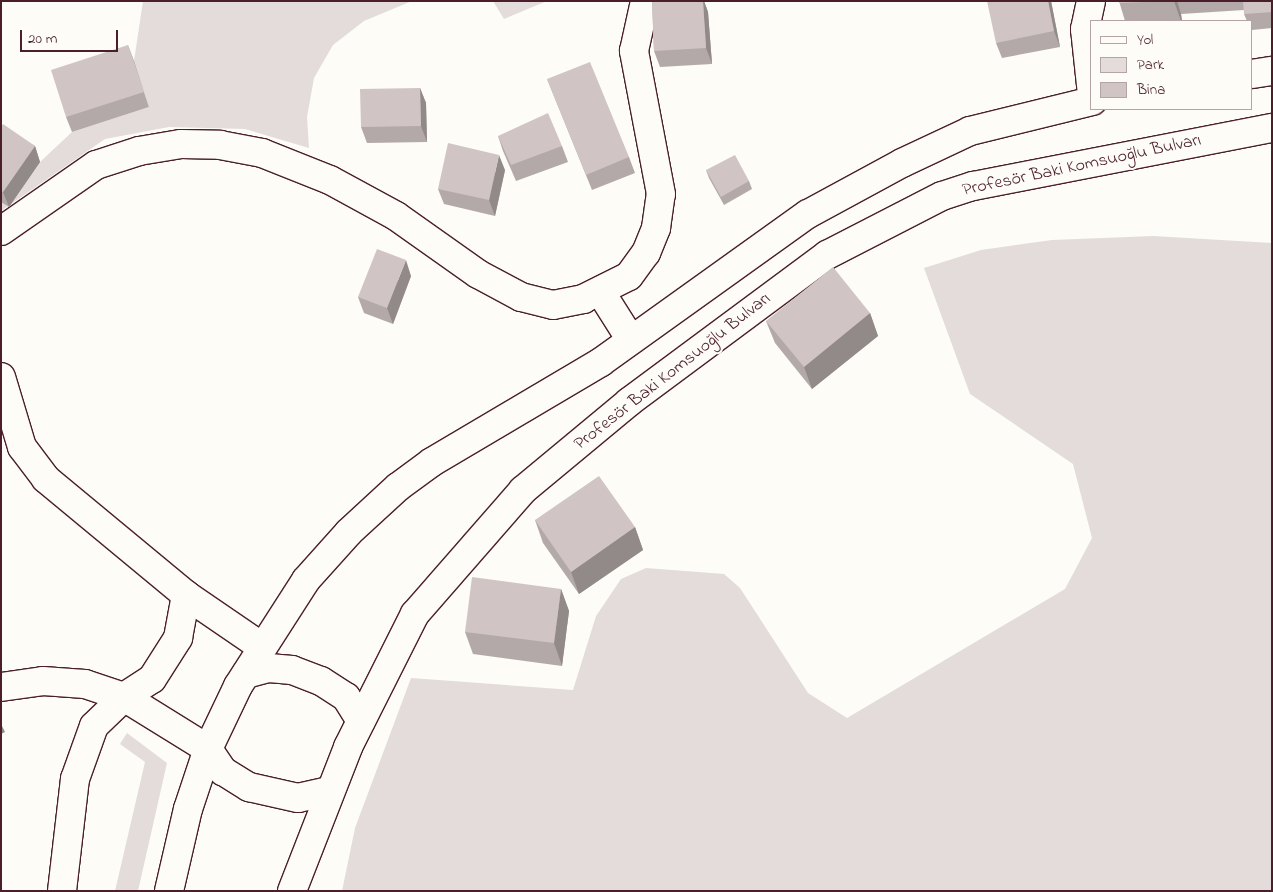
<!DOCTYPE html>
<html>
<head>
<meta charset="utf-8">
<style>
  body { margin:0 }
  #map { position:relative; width:1273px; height:892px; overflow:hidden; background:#fdfcf7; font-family:"Indie Flower",sans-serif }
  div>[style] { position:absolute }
  .green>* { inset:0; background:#e3dcda }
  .roads { filter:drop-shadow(1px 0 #4a1f2b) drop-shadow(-1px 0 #4a1f2b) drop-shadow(0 1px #4a1f2b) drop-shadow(0 -1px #4a1f2b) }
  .minor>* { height:28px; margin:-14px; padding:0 14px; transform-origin:14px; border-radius:14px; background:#fdfcf7 }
  .primary>* { height:28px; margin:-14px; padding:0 14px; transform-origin:14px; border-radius:14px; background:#fdfcf7 }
  .wall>* { inset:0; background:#b3a9a9 }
  .shaded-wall>* { inset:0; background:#928a89 }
  .building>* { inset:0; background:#d0c5c4 }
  span { translate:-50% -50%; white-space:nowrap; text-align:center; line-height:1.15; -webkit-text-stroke:4px #fdfcf7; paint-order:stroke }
  .street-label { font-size:18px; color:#4a1f2b }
  .frame { position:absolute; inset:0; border:2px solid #4a1f2b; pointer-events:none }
  .legend { position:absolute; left:1090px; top:20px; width:162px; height:90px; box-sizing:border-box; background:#fdfcf7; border:1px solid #b5a4a5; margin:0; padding:6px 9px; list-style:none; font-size:15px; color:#4a1f2b }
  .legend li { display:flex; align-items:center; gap:10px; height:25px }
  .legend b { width:25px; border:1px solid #b5a4a5 }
  .scale { position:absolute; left:20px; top:30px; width:98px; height:22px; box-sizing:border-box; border:2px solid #4a1f2b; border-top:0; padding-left:6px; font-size:15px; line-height:18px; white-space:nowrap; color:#4a1f2b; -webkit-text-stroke:4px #fdfcf7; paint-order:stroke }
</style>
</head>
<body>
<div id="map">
  <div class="green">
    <i style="clip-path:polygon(143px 1px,412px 1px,364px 21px,333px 45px,314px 78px,307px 117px,309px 148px,245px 129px,169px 127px,105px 139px,1px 211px,1px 150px,9px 140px,40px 162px,72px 132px,149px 107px,134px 61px)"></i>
    <i style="clip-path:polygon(493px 1px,547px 1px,504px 19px)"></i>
    <i style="clip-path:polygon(1153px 236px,1272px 243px,1272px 891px,342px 891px,355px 828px,411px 678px,573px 690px,596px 616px,621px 579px,646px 568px,724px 574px,740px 588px,808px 693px,847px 718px,1065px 589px,1092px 538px,1073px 464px,970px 394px,924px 268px,981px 250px,1052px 240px)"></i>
    <i style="clip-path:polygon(127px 733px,167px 763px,138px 891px,115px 891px,145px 762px,120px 744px)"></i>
  </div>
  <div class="roads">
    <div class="minor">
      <i style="left:1091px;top:1px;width:29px;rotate:102deg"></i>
      <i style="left:1085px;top:29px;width:66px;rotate:83.9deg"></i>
      <i style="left:1px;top:231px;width:116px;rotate:-34.8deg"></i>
      <i style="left:96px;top:165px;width:45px;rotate:-18deg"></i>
      <i style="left:139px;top:151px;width:43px;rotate:-9.5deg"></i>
      <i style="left:181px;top:144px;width:39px;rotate:1deg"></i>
      <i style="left:220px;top:145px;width:43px;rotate:10.8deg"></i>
      <i style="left:262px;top:153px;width:73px;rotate:21.7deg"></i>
      <i style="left:330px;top:180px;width:75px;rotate:28.6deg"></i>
      <i style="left:396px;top:216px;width:100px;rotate:35.3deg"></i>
      <i style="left:478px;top:274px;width:49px;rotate:28.1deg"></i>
      <i style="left:521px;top:297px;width:33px;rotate:14deg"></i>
      <i style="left:553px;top:305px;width:31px;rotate:-11deg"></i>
      <i style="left:583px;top:299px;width:51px;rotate:-26.6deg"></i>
      <i style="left:629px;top:276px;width:29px;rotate:-54deg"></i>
      <i style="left:646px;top:253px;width:27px;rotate:-68deg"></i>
      <i style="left:656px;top:228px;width:34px;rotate:-82deg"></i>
      <i style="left:661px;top:194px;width:146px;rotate:-100.7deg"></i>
      <i style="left:634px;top:51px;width:51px;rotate:-77.6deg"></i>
      <i style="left:600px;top:291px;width:58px;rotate:57.7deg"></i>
      <i style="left:1px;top:377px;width:73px;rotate:73.3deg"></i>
      <i style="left:22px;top:447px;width:40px;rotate:53deg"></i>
      <i style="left:46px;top:479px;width:182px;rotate:39.6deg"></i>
      <i style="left:186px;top:595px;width:92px;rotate:34.4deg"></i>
      <i style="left:1px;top:687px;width:42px;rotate:-8.1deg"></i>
      <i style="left:43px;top:681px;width:42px;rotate:4.1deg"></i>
      <i style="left:85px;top:684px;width:41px;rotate:18.4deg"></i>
      <i style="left:124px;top:697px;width:99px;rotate:31.8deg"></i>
      <i style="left:62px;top:891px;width:113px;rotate:-83.4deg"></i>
      <i style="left:75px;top:779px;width:56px;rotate:-70.3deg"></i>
      <i style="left:94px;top:726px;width:42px;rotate:-44deg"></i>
      <i style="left:124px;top:697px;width:33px;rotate:-33deg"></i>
      <i style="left:152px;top:679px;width:49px;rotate:-57.6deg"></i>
      <i style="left:178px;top:638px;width:44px;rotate:-79.5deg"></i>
    </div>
    <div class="primary">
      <i style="left:1252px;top:74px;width:20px;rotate:-9deg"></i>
      <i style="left:246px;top:674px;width:24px;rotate:-15deg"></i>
      <i style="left:269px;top:668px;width:23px;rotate:5deg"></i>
      <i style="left:292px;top:670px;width:31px;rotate:21deg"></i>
      <i style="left:321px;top:681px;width:30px;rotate:33deg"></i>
      <i style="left:346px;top:697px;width:28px;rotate:58deg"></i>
      <i style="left:208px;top:749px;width:27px;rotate:56deg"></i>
      <i style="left:223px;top:771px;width:31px;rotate:32deg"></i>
      <i style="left:249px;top:787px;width:50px;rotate:12.7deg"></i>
      <i style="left:298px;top:798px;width:32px;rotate:-13deg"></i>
      <i style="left:169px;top:891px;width:84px;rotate:-77deg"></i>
      <i style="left:188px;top:809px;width:63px;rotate:-71.6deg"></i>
      <i style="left:208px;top:749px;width:70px;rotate:-64.5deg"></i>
      <i style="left:238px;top:686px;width:126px;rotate:-57.3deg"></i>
      <i style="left:306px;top:580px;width:64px;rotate:-48.1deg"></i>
      <i style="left:349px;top:532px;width:67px;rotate:-42.6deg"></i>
      <i style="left:398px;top:487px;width:42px;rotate:-36.3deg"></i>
      <i style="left:432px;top:462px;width:196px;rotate:-30.6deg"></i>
      <i style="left:601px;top:362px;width:254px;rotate:-35.6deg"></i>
      <i style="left:808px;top:214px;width:107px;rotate:-28.5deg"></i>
      <i style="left:902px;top:163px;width:75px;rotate:-25.2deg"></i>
      <i style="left:970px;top:131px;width:126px;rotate:-13.8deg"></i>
      <i style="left:292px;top:891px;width:155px;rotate:-68.7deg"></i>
      <i style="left:348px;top:747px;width:149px;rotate:-63.3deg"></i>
      <i style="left:415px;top:614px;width:164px;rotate:-48.9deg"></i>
      <i style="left:523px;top:490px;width:138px;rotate:-39.7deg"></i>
      <i style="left:629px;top:402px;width:247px;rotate:-36.6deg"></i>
      <i style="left:827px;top:255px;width:129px;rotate:-27.2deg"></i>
      <i style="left:942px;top:196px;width:33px;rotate:-18deg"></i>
      <i style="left:973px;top:186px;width:305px;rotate:-11deg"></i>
    </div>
  </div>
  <div class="wall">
    <i style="clip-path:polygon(652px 1px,704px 1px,708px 12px,712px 64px,660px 67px,654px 51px)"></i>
    <i style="clip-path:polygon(1051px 1px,1060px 47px,1002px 58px,996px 43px)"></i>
    <i style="clip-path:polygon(1119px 1px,1272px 1px,1272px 28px,1252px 30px,1252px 21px,1247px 21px,1244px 14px,1244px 10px,1181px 14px,1182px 21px,1125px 21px)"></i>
    <i style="clip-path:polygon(128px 45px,149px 107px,72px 132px,66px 117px)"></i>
    <i style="clip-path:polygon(547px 79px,629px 157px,635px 173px,592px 190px)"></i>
    <i style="clip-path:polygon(420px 88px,426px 103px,427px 142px,367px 143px,361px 127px)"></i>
    <i style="clip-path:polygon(1px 127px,35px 146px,40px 162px,9px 207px,1px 202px)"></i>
    <i style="clip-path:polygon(498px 136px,562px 146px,568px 162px,516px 181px,503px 151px)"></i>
    <i style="clip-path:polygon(505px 170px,495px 216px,444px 204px,438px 189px)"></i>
    <i style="clip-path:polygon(706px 170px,749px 181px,752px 189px,724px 205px,709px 178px)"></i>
    <i style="clip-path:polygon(411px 276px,393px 324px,364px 313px,358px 297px)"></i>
    <i style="clip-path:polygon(870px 313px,878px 336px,812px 389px,775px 343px,766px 321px)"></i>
    <i style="clip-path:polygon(535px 520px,635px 527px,643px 550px,579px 594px,543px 543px)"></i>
    <i style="clip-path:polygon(561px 589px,569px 611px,562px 666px,473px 654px,465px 632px)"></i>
  </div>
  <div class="shaded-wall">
    <i style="clip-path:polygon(703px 1px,704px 1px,708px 12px,712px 64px,706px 48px)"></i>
    <i style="clip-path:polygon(1048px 1px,1051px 1px,1060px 47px,1054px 31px)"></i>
    <i style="clip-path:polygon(1174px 1px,1177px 1px,1181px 14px,1182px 21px,1181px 21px)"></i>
    <i style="clip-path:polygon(128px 45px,134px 61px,149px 107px,144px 92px)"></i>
    <i style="clip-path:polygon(420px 88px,426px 103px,427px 142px,421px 126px)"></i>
    <i style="clip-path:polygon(35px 146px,40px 162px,9px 207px,3px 192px)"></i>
    <i style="clip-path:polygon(499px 155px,505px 170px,495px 216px,489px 200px)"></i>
    <i style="clip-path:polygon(406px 260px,411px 276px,393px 324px,387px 308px)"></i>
    <i style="clip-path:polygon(870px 313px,878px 336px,812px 389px,804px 367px)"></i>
    <i style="clip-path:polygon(635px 527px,643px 550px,579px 594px,571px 572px)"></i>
    <i style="clip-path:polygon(561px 589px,569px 611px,562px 666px,554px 643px)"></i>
    <i style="clip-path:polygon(1px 724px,5px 732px,1px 734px)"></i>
  </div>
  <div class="building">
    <i style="clip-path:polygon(652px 1px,703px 1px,706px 48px,654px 51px)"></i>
    <i style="clip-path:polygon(987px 1px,1048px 1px,1054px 31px,996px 43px)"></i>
    <i style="clip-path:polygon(1119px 1px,1174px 1px,1119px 3px)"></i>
    <i style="clip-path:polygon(1243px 1px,1272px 1px,1272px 12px,1244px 14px)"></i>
    <i style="clip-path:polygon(128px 45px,144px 92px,66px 117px,51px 70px)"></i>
    <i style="clip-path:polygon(590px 62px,629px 157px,586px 175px,547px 79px)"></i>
    <i style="clip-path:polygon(420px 88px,421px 126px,361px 127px,360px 89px)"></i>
    <i style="clip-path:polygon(548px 113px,562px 146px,511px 165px,498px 136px)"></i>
    <i style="clip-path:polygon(3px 124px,35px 146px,3px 192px,1px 191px,1px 127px)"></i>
    <i style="clip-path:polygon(448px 143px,499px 155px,489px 200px,438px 189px)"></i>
    <i style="clip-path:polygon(735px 155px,749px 181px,721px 197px,706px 170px)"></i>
    <i style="clip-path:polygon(377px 249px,406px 260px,387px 308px,358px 297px)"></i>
    <i style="clip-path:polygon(833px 267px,870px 313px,804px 367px,766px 321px)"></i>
    <i style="clip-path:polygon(599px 476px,635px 527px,571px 572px,535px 520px)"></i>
    <i style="clip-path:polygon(472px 577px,561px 589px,554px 643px,465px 632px)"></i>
  </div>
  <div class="street-label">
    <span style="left:1082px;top:166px;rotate:-12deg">Profesör Baki Komsuoğlu Bulvarı</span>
    <span style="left:673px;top:372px;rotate:-38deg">Profesör Baki Komsuoğlu Bulvarı</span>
  </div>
  <div class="frame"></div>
  <ul class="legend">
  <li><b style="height:6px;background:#fdfcf7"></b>Yol</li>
  <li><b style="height:14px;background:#e3dcda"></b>Park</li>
  <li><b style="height:14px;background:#d0c5c4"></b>Bina</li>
  </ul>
  <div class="scale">20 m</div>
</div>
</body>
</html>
